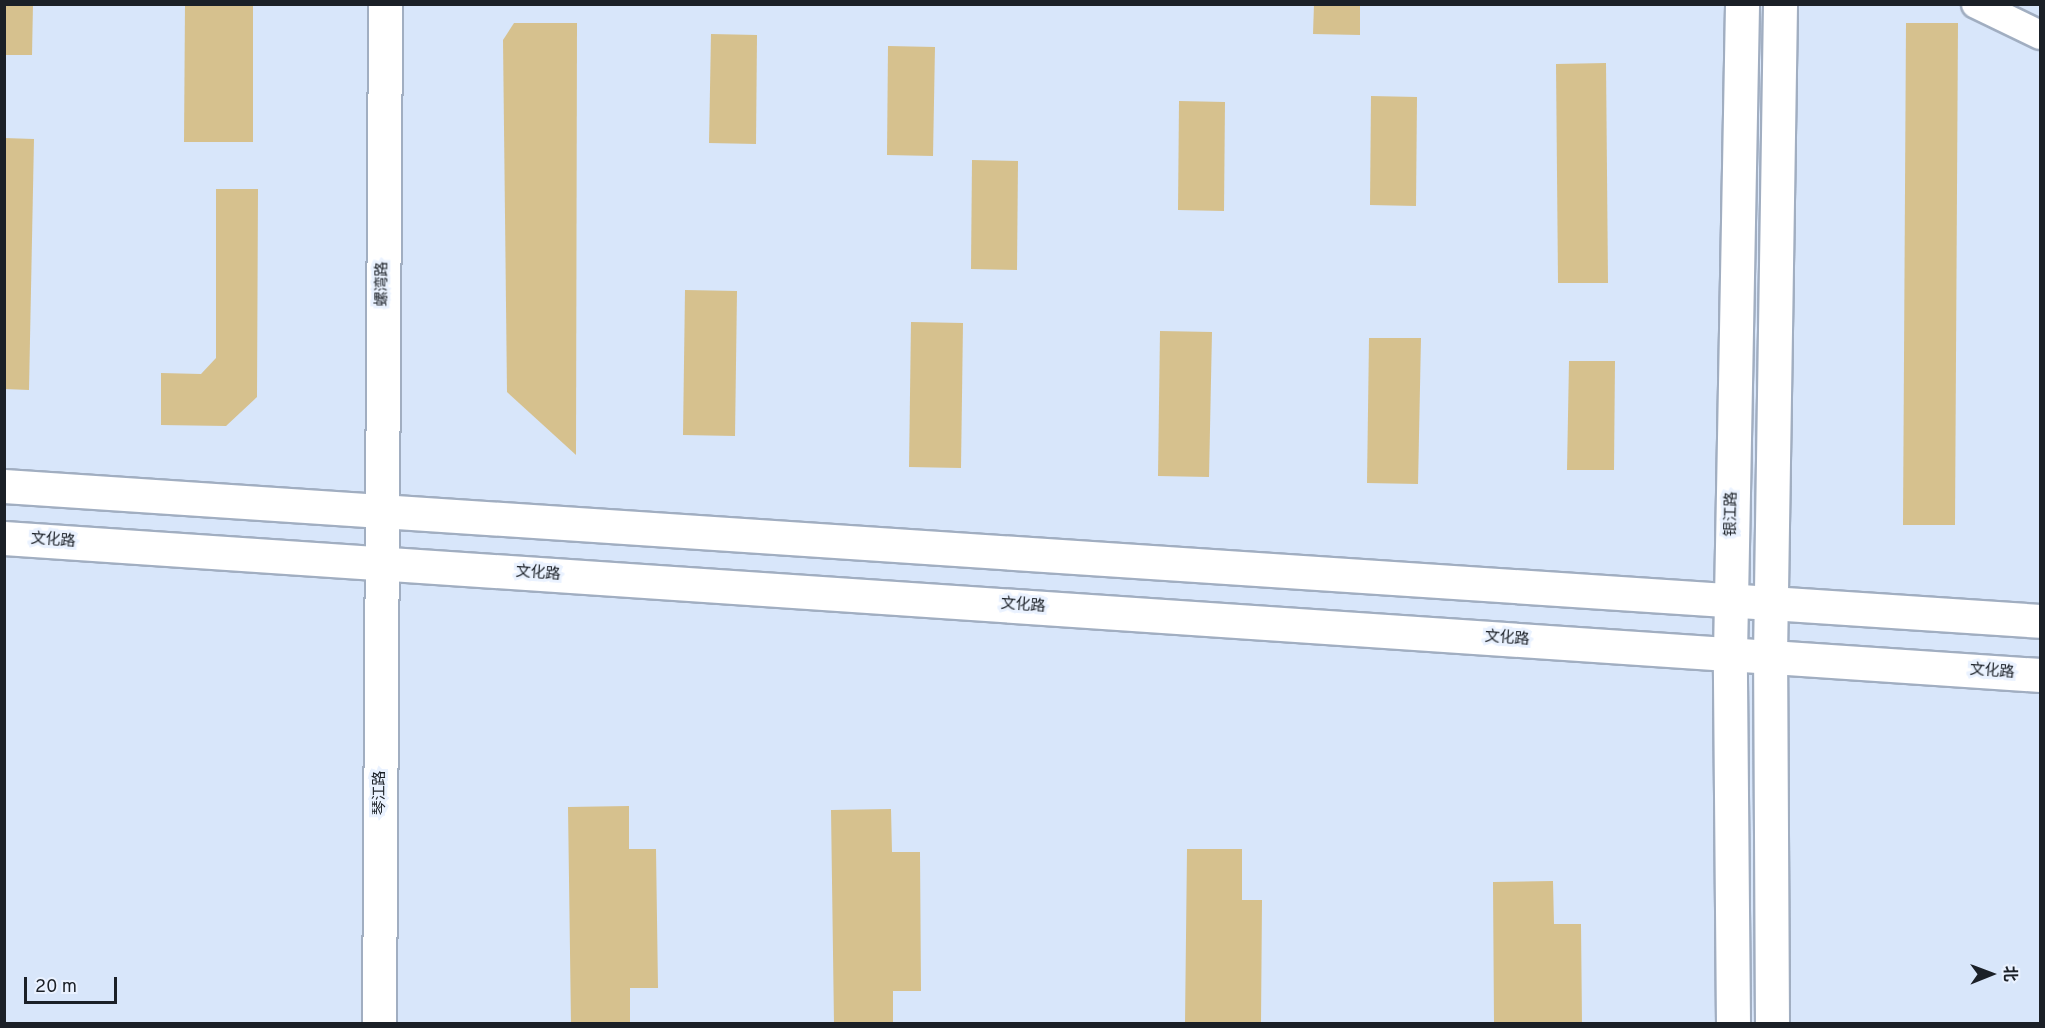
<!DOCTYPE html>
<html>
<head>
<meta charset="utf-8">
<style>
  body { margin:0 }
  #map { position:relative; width:2045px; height:1028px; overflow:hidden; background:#d8e6fa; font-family:Overpass,"Noto Sans SC",sans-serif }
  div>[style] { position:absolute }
  .building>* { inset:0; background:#d6c18e }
  .roads { filter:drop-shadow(2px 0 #a1aec1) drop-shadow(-2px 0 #a1aec1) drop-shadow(0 2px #a1aec1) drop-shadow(0 -2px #a1aec1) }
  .street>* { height:28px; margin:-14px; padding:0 14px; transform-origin:14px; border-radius:14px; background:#fff }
  .secondary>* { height:33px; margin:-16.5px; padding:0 16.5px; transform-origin:16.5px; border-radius:16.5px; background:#fff }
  span { translate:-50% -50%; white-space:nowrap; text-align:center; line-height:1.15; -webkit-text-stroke:6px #eaf2ff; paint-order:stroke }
  .street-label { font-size:15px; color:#1b2027 }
  .frame { position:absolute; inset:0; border:6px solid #1b2027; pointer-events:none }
  .north { position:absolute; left:1961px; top:944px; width:60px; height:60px; -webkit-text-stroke:4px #eaf2ff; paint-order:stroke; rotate:89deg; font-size:16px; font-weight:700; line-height:24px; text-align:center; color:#1b2027 }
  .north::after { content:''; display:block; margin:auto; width:21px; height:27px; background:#1b2027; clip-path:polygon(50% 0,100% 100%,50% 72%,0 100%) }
  .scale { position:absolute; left:24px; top:977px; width:93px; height:27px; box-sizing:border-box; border:3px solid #1b2027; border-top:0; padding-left:8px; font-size:18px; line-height:21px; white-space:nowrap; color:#1b2027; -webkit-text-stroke:4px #eaf2ff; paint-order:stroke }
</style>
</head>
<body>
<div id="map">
  <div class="building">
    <i style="clip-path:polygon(4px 4px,33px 4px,32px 55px,4px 55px)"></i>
    <i style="clip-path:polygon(185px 4px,253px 4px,253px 142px,184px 142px)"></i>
    <i style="clip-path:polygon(1314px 4px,1360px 4px,1360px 35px,1313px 34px)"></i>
    <i style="clip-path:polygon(514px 23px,577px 23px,576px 455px,507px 392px,503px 40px)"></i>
    <i style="clip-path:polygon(1906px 23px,1958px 23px,1955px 525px,1903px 525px)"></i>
    <i style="clip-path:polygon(711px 34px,757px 35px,756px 144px,709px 143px)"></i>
    <i style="clip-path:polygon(888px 46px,935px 47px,933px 156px,887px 155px)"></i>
    <i style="clip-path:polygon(1606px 63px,1608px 283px,1558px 283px,1556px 64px)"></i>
    <i style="clip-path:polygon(1371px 96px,1417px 97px,1416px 206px,1370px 205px)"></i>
    <i style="clip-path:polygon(1179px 101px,1225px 102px,1224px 211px,1178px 210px)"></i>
    <i style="clip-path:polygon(4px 138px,34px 139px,29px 390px,4px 389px)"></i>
    <i style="clip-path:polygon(972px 160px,1018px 161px,1017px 270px,971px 269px)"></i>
    <i style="clip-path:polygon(216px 189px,258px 189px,257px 397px,226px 426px,161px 425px,161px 373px,201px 374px,216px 358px)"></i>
    <i style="clip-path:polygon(685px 290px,737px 291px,735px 436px,683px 435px)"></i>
    <i style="clip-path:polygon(911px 322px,963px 323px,961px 468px,909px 467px)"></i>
    <i style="clip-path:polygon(1160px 331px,1212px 332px,1209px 477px,1158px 476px)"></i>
    <i style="clip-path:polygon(1369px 338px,1421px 338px,1418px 484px,1367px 483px)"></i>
    <i style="clip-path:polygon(1569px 361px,1615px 361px,1614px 470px,1567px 470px)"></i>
    <i style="clip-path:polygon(629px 806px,629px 849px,656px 849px,658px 988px,630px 988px,630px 1023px,571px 1024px,568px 807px)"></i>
    <i style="clip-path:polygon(891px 809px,892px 852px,920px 852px,921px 991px,893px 991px,893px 1024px,834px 1024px,831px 810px)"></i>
    <i style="clip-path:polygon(1187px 849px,1242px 849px,1242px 900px,1262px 900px,1261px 1024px,1185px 1024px)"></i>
    <i style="clip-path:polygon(1553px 881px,1554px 924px,1581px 924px,1582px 1024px,1494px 1024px,1493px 882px)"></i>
  </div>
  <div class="roads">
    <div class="street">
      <i style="left:1976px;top:4px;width:71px;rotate:25.8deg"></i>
    </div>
    <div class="secondary">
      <i style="left:4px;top:486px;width:2040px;rotate:3.79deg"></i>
      <i style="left:4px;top:538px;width:2041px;rotate:3.85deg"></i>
      <i style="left:379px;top:1024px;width:1020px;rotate:-89.66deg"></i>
      <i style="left:1733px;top:1024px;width:370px;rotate:-90.5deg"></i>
      <i style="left:1730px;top:654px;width:650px;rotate:-88.94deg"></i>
      <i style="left:1772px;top:1024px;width:368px;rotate:-90.3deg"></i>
      <i style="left:1770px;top:656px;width:652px;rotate:-89.12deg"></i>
    </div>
  </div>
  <div class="street-label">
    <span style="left:383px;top:284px;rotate:-90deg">螺湾路</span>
    <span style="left:1732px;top:514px;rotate:-89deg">银江路</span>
    <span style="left:53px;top:541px;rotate:4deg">文化路</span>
    <span style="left:538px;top:574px;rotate:4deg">文化路</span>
    <span style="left:1023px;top:606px;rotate:4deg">文化路</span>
    <span style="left:1507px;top:639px;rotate:4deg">文化路</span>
    <span style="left:1992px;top:672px;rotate:4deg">文化路</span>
    <span style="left:381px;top:793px;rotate:-90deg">琴江路</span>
  </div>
  <div class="frame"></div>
  <div class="north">北</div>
  <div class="scale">20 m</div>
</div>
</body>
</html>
